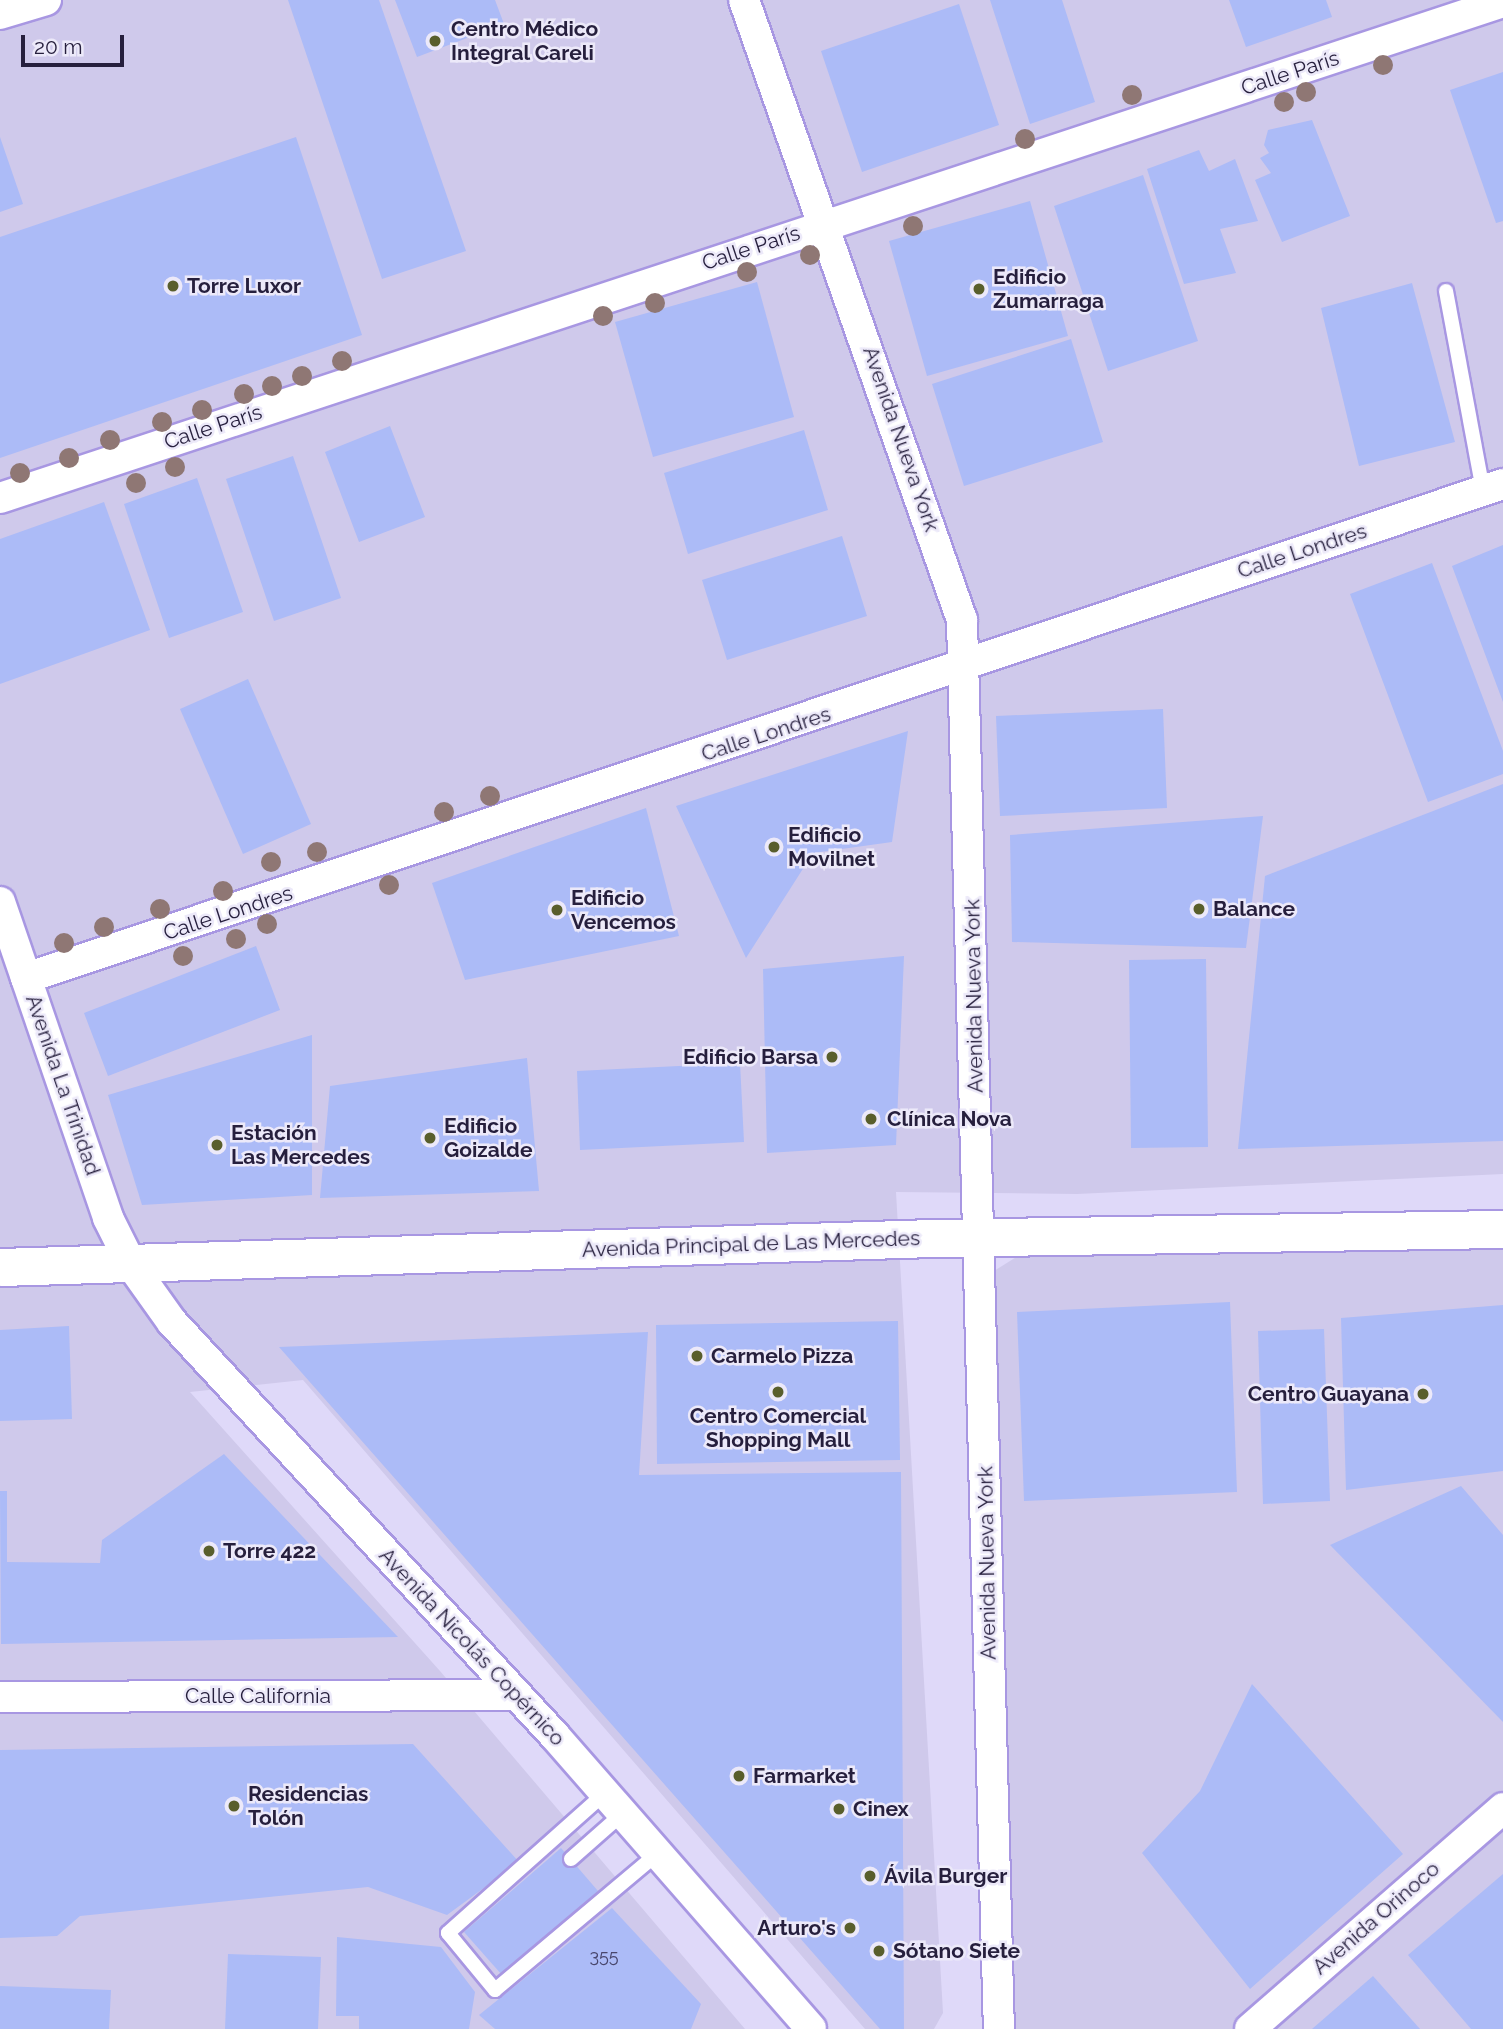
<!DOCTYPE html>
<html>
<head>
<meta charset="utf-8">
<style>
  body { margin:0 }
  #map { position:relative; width:1503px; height:2029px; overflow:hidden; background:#dfd9f9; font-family:Raleway,sans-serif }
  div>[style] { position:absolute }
  .built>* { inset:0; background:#cfc9eb }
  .building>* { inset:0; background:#acbbf7 }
  .roads { filter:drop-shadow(2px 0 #a897e2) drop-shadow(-2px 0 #a897e2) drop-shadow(0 2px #a897e2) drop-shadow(0 -2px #a897e2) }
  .service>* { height:14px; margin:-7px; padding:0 7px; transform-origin:7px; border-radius:7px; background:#fff }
  .minor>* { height:30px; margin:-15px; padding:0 15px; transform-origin:15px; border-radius:15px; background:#fff }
  .tertiary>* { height:37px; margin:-18.5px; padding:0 18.5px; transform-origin:18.5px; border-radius:18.5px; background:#fff }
  .trees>* { width:20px; height:20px; margin:-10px; border-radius:50%; background:#8f7774 }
  .dots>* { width:19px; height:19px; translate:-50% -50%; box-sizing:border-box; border:4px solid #ece9f9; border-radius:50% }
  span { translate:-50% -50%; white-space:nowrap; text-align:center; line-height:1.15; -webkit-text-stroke:5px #ece9f9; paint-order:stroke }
  .number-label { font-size:18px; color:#48466c }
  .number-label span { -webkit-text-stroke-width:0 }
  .poi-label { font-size:21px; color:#261f3d; font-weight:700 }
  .left { translate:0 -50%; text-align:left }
  .right { translate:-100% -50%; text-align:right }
  .street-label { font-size:21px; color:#261f3d }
  .scale { position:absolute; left:21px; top:35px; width:103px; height:32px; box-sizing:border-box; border:4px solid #261f3d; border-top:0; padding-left:9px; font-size:21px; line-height:24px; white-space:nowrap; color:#261f3d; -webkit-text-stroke:5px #ece9f9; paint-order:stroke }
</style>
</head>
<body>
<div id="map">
  <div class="built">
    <i style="clip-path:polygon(0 0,1503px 0,1503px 1174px,1077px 1194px,896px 1192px,943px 2013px,934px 2029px,865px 2029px,303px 1380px,190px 1392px,440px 1671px,745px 2029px,0 2029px)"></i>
    <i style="clip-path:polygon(1503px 1240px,1503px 2029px,1012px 2029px,994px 1271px,1021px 1254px)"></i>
  </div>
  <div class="building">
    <i style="clip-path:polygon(288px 0,379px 0,466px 251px,382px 279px)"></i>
    <i style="clip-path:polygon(395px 0,495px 0,504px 24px,417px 57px)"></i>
    <i style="clip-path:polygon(990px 0,1062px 0,1095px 102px,1030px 124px)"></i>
    <i style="clip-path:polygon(1229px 0,1326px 0,1332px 17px,1246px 47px)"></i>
    <i style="clip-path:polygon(959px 4px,999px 125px,862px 172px,821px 51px)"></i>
    <i style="clip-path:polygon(1503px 72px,1503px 221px,1496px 223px,1450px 90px)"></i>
    <i style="clip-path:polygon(1312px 120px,1350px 216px,1282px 242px,1255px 180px,1271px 173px,1260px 158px,1269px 153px,1264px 145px,1268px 130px)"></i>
    <i style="clip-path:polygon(0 137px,23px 204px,0 212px)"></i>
    <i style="clip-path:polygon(296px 137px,362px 335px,0 458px,0 237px)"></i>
    <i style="clip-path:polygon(1199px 150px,1209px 171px,1235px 159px,1258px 221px,1220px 229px,1236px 273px,1184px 284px,1147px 169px)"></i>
    <i style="clip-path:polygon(1143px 175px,1198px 341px,1108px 371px,1054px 206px)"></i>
    <i style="clip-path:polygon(1030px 201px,1068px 336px,927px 376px,889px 241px)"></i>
    <i style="clip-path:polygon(757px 282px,794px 417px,653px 457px,615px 322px)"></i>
    <i style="clip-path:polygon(1412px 283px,1455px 442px,1359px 466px,1321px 308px)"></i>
    <i style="clip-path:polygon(1071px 339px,1103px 442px,964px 486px,932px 384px)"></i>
    <i style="clip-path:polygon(390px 426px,425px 517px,359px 542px,325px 452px)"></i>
    <i style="clip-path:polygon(804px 430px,828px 510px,688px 554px,664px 473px)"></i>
    <i style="clip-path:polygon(293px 456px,341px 598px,274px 621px,226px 479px)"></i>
    <i style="clip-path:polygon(197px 478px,243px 612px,169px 638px,124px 504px)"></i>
    <i style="clip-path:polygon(104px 502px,150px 630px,0 684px,0 539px)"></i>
    <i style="clip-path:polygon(842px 536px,867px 616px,727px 660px,702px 580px)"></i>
    <i style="clip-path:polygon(1503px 545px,1503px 702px,1452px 566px)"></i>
    <i style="clip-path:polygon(1432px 563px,1503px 751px,1503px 774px,1428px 802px,1350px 594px)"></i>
    <i style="clip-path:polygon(248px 679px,311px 824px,243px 854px,180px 709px)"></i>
    <i style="clip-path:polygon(1163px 709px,1167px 808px,1000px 816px,996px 716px)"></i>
    <i style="clip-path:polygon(908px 731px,892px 842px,813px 853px,746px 958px,676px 806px)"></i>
    <i style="clip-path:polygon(1503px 784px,1503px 1141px,1238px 1149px,1265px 876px)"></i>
    <i style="clip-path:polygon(646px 808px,679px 936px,465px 980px,432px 883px)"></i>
    <i style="clip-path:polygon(1263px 816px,1246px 948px,1012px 942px,1010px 835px)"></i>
    <i style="clip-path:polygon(256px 946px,280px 1010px,108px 1076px,84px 1013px)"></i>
    <i style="clip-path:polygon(904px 956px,896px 1145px,767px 1153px,763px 969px)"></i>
    <i style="clip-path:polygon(1206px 959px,1208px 1147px,1131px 1148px,1129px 960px)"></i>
    <i style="clip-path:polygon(312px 1035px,312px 1195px,142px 1205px,108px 1095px)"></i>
    <i style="clip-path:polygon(527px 1058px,539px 1191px,320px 1198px,330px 1086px)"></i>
    <i style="clip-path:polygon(740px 1063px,744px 1142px,580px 1150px,577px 1071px)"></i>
    <i style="clip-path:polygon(1230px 1302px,1237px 1492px,1024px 1501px,1017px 1312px)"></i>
    <i style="clip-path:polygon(1503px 1305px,1503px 1471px,1346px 1490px,1341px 1318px)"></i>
    <i style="clip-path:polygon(898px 1321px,900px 1460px,657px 1464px,656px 1325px)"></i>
    <i style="clip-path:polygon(69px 1326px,72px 1419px,0 1421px,0 1330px)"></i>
    <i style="clip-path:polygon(1324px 1329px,1330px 1501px,1263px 1504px,1258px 1331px)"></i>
    <i style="clip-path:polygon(648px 1332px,639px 1475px,901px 1472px,904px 2029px,880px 2029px,279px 1347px)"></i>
    <i style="clip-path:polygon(224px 1454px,398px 1637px,1px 1644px,0 1491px,7px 1491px,7px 1562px,100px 1563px,102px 1540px)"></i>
    <i style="clip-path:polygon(1461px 1486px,1503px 1535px,1503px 1722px,1330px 1545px)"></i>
    <i style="clip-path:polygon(1252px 1684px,1403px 1854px,1250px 1989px,1142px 1853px,1200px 1791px)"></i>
    <i style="clip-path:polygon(413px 1744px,519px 1862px,447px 1915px,368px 1887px,80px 1916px,57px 1936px,0 1938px,0 1750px)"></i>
    <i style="clip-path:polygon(561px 1848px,598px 1891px,502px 1975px,464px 1932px)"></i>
    <i style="clip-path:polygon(1503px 1874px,1503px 2029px,1471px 2029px,1408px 1955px)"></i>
    <i style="clip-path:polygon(612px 1908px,701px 2004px,691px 2029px,495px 2029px,479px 2015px)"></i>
    <i style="clip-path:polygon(337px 1937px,441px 1947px,475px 1992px,469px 2029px,359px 2029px,359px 2016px,336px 2016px)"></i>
    <i style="clip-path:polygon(228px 1954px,321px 1957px,318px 2029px,225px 2029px)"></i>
    <i style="clip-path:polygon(1373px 1976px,1420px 2029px,1312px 2029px)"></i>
    <i style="clip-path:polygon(0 1986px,111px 1990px,109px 2029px,0 2029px)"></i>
  </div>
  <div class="roads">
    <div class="service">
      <i style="left:1446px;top:291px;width:203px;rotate:79.5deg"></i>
      <i style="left:604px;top:1794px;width:209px;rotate:138.3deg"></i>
      <i style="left:448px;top:1933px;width:74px;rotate:50.5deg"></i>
      <i style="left:495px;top:1990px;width:212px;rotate:-40deg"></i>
      <i style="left:571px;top:1859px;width:68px;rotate:-41.4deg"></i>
    </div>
    <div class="minor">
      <i style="left:744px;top:0;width:657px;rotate:70.63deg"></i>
      <i style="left:962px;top:620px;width:1409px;rotate:88.5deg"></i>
      <i style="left:0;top:14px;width:48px;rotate:-16.9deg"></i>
      <i style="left:0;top:498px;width:1583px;rotate:-18.26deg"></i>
      <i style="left:0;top:902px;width:334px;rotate:71.1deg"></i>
      <i style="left:108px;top:1218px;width:54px;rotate:63.4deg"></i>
      <i style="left:132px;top:1266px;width:69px;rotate:54.5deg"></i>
      <i style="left:172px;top:1322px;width:563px;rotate:47.23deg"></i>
      <i style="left:554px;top:1735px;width:390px;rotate:48.8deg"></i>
      <i style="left:26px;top:978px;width:1557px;rotate:-18.49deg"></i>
      <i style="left:0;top:1697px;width:516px;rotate:-0.22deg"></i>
      <i style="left:1250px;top:2029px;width:336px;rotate:-41.1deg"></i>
    </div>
    <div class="tertiary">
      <i style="left:0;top:1267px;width:934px;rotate:-1.78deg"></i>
      <i style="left:934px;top:1238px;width:569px;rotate:-0.91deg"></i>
    </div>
  </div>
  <div class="trees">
    <i style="left:1383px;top:65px"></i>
    <i style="left:1306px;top:92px"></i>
    <i style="left:1132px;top:95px"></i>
    <i style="left:1284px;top:102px"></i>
    <i style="left:1025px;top:139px"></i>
    <i style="left:913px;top:226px"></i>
    <i style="left:810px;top:255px"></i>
    <i style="left:747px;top:272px"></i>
    <i style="left:655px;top:303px"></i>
    <i style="left:603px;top:316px"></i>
    <i style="left:342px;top:361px"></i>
    <i style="left:302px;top:376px"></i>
    <i style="left:272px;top:386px"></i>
    <i style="left:244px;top:394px"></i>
    <i style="left:202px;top:410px"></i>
    <i style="left:162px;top:422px"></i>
    <i style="left:110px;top:440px"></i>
    <i style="left:69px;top:458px"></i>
    <i style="left:175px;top:467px"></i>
    <i style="left:20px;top:473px"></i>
    <i style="left:136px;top:483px"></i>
    <i style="left:490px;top:796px"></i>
    <i style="left:444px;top:812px"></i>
    <i style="left:317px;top:852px"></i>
    <i style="left:271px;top:862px"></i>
    <i style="left:389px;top:885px"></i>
    <i style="left:223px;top:891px"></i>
    <i style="left:160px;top:909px"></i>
    <i style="left:267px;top:924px"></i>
    <i style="left:104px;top:927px"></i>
    <i style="left:236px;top:939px"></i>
    <i style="left:64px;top:943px"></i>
    <i style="left:183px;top:956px"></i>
  </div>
  <div class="dots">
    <i style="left:435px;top:41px;background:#595e2c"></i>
    <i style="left:173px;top:286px;background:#595e2c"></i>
    <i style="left:979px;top:289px;background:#595e2c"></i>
    <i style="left:774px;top:847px;background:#595e2c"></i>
    <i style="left:1199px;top:909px;background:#595e2c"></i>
    <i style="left:557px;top:910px;background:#595e2c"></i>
    <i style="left:832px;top:1057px;background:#595e2c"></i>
    <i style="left:871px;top:1119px;background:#595e2c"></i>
    <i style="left:430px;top:1138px;background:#595e2c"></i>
    <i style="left:217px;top:1145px;background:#595e2c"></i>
    <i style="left:697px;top:1356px;background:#595e2c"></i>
    <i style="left:778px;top:1392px;background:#595e2c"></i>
    <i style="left:1423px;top:1394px;background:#595e2c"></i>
    <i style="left:209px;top:1551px;background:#595e2c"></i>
    <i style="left:739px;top:1776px;background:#595e2c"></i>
    <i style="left:234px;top:1806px;background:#595e2c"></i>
    <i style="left:839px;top:1809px;background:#595e2c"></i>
    <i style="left:870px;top:1876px;background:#595e2c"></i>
    <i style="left:850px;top:1928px;background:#595e2c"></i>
    <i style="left:879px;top:1951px;background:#595e2c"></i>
  </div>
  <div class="number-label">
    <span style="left:604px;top:1956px">355</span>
  </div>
  <div class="poi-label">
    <span class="left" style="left:451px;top:41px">Centro Médico<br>Integral Careli</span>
    <span class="left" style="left:993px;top:289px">Edificio<br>Zumarraga</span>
    <span class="left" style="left:187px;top:286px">Torre Luxor</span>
    <span class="left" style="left:788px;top:847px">Edificio<br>Movilnet</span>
    <span class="left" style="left:571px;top:910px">Edificio<br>Vencemos</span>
    <span class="left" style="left:1213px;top:909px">Balance</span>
    <span class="right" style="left:818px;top:1057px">Edificio Barsa</span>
    <span class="left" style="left:887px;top:1119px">Clínica Nova</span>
    <span class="left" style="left:444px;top:1138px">Edificio<br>Goizalde</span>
    <span class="left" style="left:231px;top:1145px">Estación<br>Las Mercedes</span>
    <span class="left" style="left:711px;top:1356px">Carmelo Pizza</span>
    <span class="right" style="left:1409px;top:1394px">Centro Guayana</span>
    <span style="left:778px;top:1428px">Centro Comercial<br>Shopping Mall</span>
    <span class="left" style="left:223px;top:1551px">Torre 422</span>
    <span class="left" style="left:753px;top:1776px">Farmarket</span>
    <span class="left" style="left:248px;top:1806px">Residencias<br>Tolón</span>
    <span class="left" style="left:853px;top:1809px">Cinex</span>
    <span class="left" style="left:884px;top:1876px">Ávila Burger</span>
    <span class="right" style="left:836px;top:1928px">Arturo's</span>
    <span class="left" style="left:893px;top:1951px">Sótano Siete</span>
  </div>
  <div class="street-label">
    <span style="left:1290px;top:73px;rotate:-18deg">Calle París</span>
    <span style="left:751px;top:248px;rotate:-18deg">Calle París</span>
    <span style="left:213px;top:427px;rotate:-18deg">Calle París</span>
    <span style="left:901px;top:439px;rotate:71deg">Avenida Nueva York</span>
    <span style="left:1302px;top:551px;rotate:-18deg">Calle Londres</span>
    <span style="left:766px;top:734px;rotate:-18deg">Calle Londres</span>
    <span style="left:228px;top:913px;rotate:-18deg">Calle Londres</span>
    <span style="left:974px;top:996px;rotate:-91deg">Avenida Nueva York</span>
    <span style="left:63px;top:1085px;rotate:71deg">Avenida La Trinidad</span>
    <span style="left:751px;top:1244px;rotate:-2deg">Avenida Principal de Las Mercedes</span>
    <span style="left:987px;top:1563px;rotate:-91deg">Avenida Nueva York</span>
    <span style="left:472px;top:1647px;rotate:47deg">Avenida Nicolás Copérnico</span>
    <span style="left:258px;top:1696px">Calle California</span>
    <span style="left:1376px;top:1918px;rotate:-41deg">Avenida Orinoco</span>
  </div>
  <div class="scale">20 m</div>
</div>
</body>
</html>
